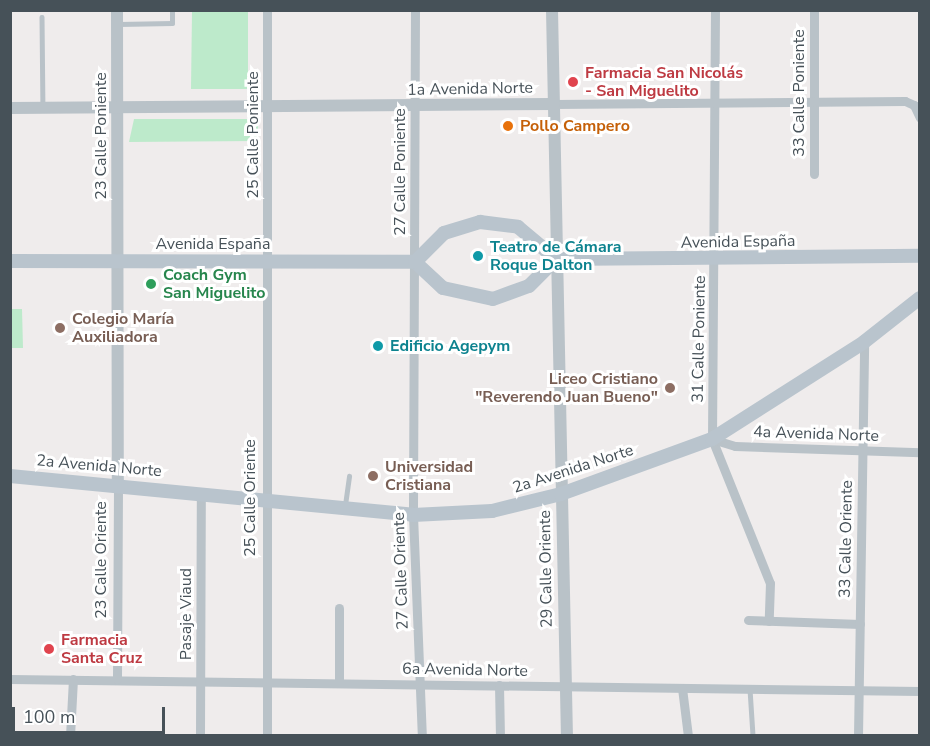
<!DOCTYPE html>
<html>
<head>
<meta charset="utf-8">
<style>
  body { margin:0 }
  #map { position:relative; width:930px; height:746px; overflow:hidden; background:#efecec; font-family:"Nunito Sans",sans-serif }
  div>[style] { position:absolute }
  .green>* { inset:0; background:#bdeacb }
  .service>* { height:4.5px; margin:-2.25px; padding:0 2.25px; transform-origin:2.25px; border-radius:2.25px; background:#b9c2c8 }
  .minor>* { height:9px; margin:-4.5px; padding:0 4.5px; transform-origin:4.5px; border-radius:4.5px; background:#b9c2c8 }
  .tertiary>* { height:12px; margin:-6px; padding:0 6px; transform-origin:6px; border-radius:6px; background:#b9c2c8 }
  .secondary>* { height:14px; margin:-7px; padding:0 7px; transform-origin:7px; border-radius:7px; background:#b9c4cd }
  .dots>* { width:16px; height:16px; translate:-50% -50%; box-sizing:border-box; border:3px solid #fff; border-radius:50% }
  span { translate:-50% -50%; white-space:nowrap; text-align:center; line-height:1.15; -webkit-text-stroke:6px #fff; paint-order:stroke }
  .health-label { font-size:16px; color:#be3a42; font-weight:700 }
  .left { translate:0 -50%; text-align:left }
  .street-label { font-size:16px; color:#465158 }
  .food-label { font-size:16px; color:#c56008; font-weight:700 }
  .culture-label { font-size:16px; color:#0d838f; font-weight:700 }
  .leisure-label { font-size:16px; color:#27864d; font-weight:700 }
  .education-label { font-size:16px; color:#785e54; font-weight:700 }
  .right { translate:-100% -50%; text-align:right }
  .frame { position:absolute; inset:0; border:12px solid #465158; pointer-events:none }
  .scale { position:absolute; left:12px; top:707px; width:153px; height:27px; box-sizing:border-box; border:3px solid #465158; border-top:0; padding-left:8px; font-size:18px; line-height:21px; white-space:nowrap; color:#465158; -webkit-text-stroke:4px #fff; paint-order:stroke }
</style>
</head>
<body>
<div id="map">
  <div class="green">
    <i style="clip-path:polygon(192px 11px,248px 11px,248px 89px,191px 89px)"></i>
    <i style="clip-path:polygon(134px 119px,251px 119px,258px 125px,258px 141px,129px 142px)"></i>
    <i style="clip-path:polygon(10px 309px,22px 309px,23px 348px,11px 348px)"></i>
  </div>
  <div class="service">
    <i style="left:42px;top:17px;width:90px;rotate:89.4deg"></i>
    <i style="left:119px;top:24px;width:53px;rotate:-1.1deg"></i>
    <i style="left:172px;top:23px;width:13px;rotate:-90deg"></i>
    <i style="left:345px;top:505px;width:29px;rotate:-82deg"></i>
    <i style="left:750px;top:689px;width:47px;rotate:86.3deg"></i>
  </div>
  <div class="minor">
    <i style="left:415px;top:10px;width:505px;rotate:90.23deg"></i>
    <i style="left:413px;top:515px;width:221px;rotate:87.7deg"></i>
    <i style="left:715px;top:10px;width:429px;rotate:90.4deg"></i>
    <i style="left:712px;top:439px;width:155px;rotate:68.1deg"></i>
    <i style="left:770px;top:583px;width:38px;rotate:92deg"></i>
    <i style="left:814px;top:10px;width:164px;rotate:90deg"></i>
    <i style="left:554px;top:104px;width:351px;rotate:-0.5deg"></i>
    <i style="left:905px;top:101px;width:10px;rotate:24deg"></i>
    <i style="left:914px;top:105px;width:14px;rotate:65deg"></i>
    <i style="left:712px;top:439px;width:24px;rotate:17deg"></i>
    <i style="left:735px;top:446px;width:185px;rotate:1.9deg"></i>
    <i style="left:339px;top:608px;width:75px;rotate:90deg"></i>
    <i style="left:748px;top:620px;width:112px;rotate:2deg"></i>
    <i style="left:10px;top:679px;width:910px;rotate:0.76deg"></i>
    <i style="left:117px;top:679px;width:196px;rotate:-89.7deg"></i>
    <i style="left:499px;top:685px;width:51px;rotate:88.9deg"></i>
    <i style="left:682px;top:688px;width:48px;rotate:82.9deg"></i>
    <i style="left:70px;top:736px;width:57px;rotate:-87deg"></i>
    <i style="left:200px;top:736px;width:244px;rotate:-89.8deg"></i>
    <i style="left:267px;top:736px;width:726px;rotate:-90deg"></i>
    <i style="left:858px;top:736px;width:394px;rotate:-89.1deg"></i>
  </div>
  <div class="tertiary">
    <i style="left:117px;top:10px;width:473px;rotate:89.9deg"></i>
    <i style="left:552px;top:10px;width:726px;rotate:88.82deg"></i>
    <i style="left:10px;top:108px;width:544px;rotate:-0.42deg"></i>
  </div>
  <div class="secondary">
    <i style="left:556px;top:259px;width:364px;rotate:-0.5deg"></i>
    <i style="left:10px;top:261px;width:405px;rotate:0.1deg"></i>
    <i style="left:415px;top:262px;width:38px;rotate:43deg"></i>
    <i style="left:443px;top:288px;width:51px;rotate:12.4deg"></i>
    <i style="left:493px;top:299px;width:38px;rotate:-20deg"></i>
    <i style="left:529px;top:286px;width:38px;rotate:-45deg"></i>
    <i style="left:415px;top:262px;width:41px;rotate:-45deg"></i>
    <i style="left:444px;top:233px;width:38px;rotate:-17deg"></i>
    <i style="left:480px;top:222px;width:38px;rotate:7deg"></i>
    <i style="left:518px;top:227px;width:50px;rotate:40.1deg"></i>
    <i style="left:10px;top:476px;width:405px;rotate:5.5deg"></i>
    <i style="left:413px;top:515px;width:79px;rotate:-2.9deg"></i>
    <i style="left:492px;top:511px;width:71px;rotate:-13.8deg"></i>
    <i style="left:561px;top:494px;width:161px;rotate:-20deg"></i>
    <i style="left:712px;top:439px;width:180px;rotate:-32.5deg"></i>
    <i style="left:864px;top:342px;width:71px;rotate:-38.2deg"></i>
  </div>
  <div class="dots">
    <i style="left:573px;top:82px;background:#e0444e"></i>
    <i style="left:508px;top:126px;background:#e8710a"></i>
    <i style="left:478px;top:256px;background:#0f9aa8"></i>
    <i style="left:151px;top:284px;background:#2e9e5b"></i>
    <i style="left:60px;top:328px;background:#8d6e63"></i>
    <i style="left:378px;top:346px;background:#0f9aa8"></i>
    <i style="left:670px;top:388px;background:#8d6e63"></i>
    <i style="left:373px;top:476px;background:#8d6e63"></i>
    <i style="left:49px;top:649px;background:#e0444e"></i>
  </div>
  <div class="health-label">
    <span class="left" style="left:585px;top:82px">Farmacia San Nicolás<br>- San Miguelito</span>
    <span class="left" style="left:61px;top:649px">Farmacia<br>Santa Cruz</span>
  </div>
  <div class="street-label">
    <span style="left:470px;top:89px;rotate:-1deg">1a Avenida Norte</span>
    <span style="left:799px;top:93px;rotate:-90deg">33 Calle Poniente</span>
    <span style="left:253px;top:135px;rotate:-90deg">25 Calle Poniente</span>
    <span style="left:101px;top:136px;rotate:-90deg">23 Calle Poniente</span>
    <span style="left:400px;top:172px;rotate:-90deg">27 Calle Poniente</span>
    <span style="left:738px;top:242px;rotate:-1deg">Avenida España</span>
    <span style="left:213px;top:244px">Avenida España</span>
    <span style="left:699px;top:339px;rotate:-89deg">31 Calle Poniente</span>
    <span style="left:816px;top:434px;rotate:2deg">4a Avenida Norte</span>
    <span style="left:99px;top:466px;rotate:5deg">2a Avenida Norte</span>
    <span style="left:573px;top:469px;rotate:-18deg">2a Avenida Norte</span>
    <span style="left:250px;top:498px;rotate:-90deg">25 Calle Oriente</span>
    <span style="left:846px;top:539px;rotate:-89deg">33 Calle Oriente</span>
    <span style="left:101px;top:560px;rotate:-90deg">23 Calle Oriente</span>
    <span style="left:546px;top:569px;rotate:-91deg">29 Calle Oriente</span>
    <span style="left:401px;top:571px;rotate:-92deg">27 Calle Oriente</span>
    <span style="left:186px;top:614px;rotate:-90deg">Pasaje Viaud</span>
    <span style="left:465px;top:670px;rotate:1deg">6a Avenida Norte</span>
  </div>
  <div class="food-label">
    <span class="left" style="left:520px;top:126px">Pollo Campero</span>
  </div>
  <div class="culture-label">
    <span class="left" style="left:490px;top:256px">Teatro de Cámara<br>Roque Dalton</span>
    <span class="left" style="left:390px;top:346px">Edificio Agepym</span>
  </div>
  <div class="leisure-label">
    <span class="left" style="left:163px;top:284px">Coach Gym<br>San Miguelito</span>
  </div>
  <div class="education-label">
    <span class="left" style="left:72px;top:328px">Colegio María<br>Auxiliadora</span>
    <span class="right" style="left:658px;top:388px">Liceo Cristiano<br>"Reverendo Juan Bueno"</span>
    <span class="left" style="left:385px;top:476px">Universidad<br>Cristiana</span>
  </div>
  <div class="frame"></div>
  <div class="scale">100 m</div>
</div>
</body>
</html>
